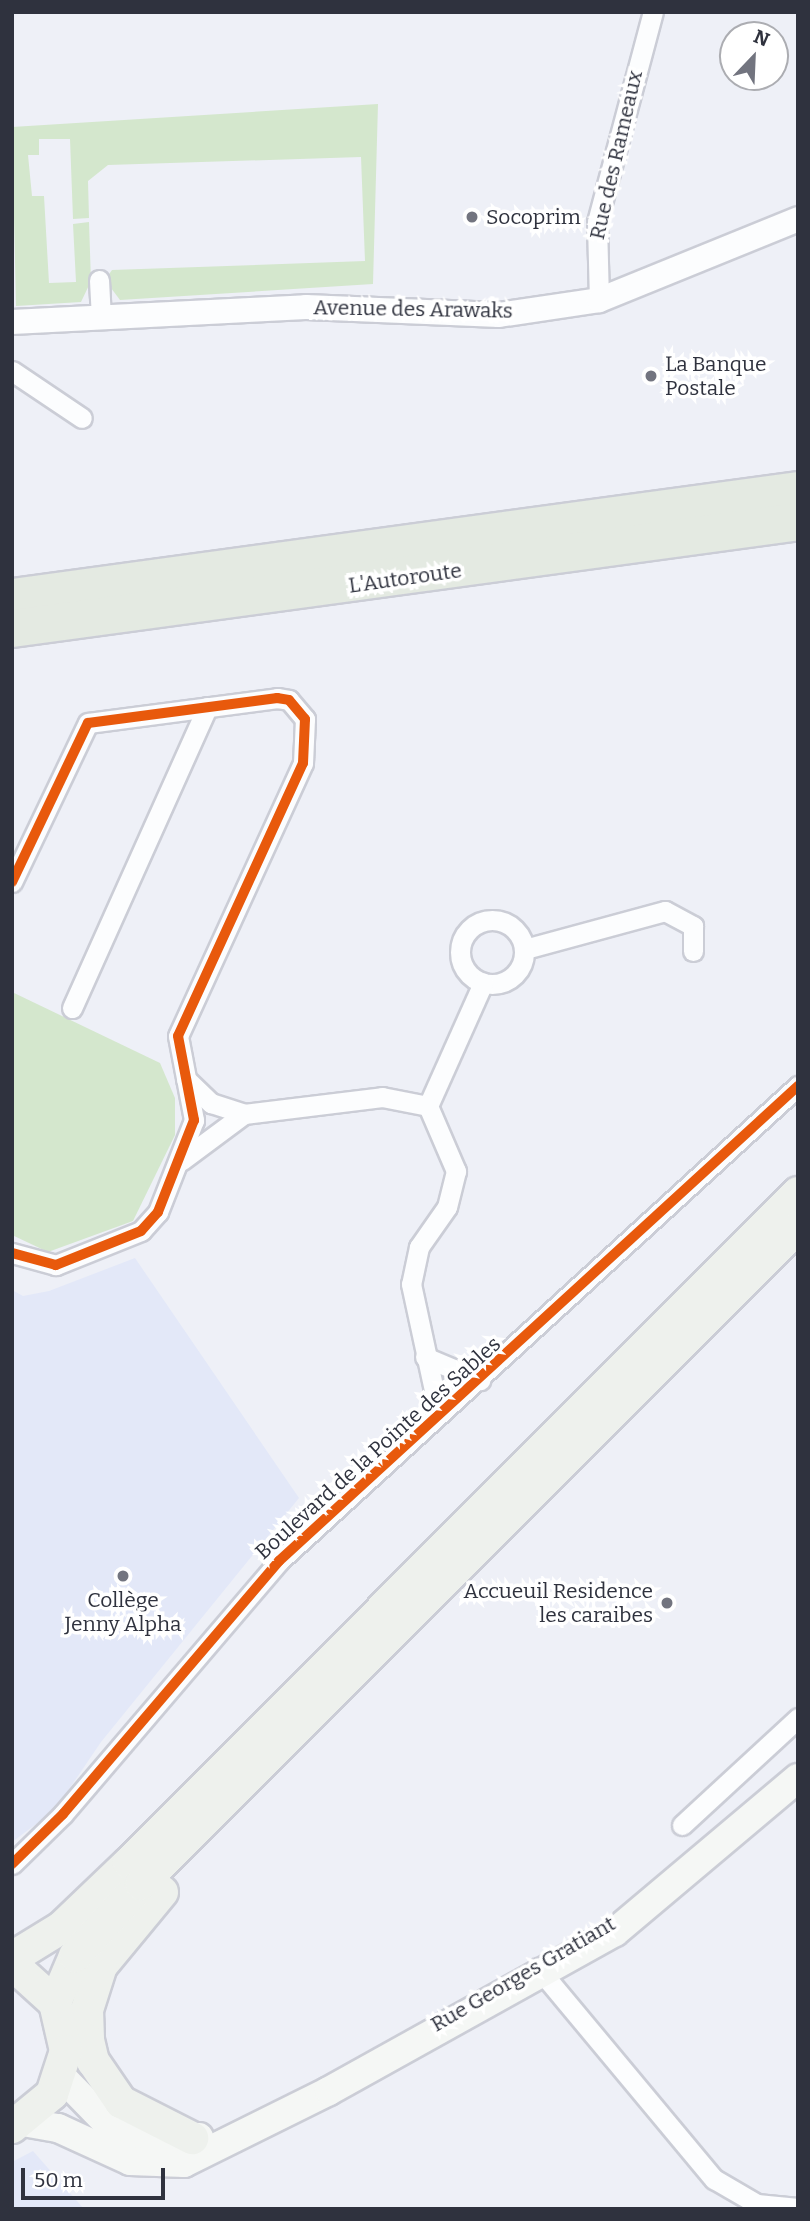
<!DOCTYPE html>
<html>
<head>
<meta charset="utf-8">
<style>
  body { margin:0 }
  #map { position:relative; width:810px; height:2221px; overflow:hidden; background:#eef0f7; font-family:Bitter,serif }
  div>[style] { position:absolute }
  .built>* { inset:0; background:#e3e8f8 }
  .green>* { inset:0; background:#d4e7cd }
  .roads { filter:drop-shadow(2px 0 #cbcdd6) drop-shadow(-2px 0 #cbcdd6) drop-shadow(0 2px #cbcdd6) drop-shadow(0 -2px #cbcdd6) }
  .minor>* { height:19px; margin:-9.5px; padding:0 9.5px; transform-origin:9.5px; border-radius:9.5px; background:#fcfdfe }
  .minor>.ring { margin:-9.5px; padding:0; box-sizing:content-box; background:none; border:19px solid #fcfdfe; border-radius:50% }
  .tertiary>* { height:24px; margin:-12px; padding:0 12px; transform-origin:12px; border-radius:12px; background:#fcfdfe }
  .secondary>* { height:28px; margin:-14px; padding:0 14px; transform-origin:14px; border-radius:14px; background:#f5f7f5 }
  .primary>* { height:32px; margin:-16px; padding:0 16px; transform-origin:16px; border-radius:16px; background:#eef1ed }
  .motorway>* { height:37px; margin:-18.5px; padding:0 18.5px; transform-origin:18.5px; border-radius:18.5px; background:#e4eae2 }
  .cycleway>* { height:10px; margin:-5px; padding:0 5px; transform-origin:5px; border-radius:5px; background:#e8590c }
  .dots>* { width:19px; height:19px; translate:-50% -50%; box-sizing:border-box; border:4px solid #fff; border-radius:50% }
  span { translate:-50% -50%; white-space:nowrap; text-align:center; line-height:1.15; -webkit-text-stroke:7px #fff; paint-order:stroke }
  .street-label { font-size:21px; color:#2f323e }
  .poi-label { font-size:21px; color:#2f323e }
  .left { translate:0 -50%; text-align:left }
  .right { translate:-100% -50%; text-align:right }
  .frame { position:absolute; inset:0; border:14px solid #2f323e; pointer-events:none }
  .north { position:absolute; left:719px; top:21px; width:70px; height:70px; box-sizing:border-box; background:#fff; border:2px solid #acadb2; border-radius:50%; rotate:23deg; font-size:19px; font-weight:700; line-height:28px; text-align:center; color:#2f323e }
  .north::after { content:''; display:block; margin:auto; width:24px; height:32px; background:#72747f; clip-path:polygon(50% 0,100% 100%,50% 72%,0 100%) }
  .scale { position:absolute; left:21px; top:2168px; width:144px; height:32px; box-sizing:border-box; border:4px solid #2f323e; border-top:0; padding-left:9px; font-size:21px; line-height:24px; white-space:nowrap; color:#2f323e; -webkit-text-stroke:5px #fff; paint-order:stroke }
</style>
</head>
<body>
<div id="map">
  <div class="built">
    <i style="clip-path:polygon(135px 1258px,299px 1498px,101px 1742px,55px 1810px,12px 1842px,12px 1290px,23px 1296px,49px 1291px)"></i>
    <i style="clip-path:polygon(33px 2151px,84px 2209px,12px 2209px,12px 2162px)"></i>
  </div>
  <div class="green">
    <i style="clip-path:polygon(378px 104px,373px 284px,120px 300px,105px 280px,112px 270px,365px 261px,361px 157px,108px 165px,88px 181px,89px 218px,73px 219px,70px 139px,39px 139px,39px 155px,28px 155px,32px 196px,44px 196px,49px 283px,76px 282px,73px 224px,89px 222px,91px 281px,81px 302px,16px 306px,12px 127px)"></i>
    <i style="clip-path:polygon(12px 992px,160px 1063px,175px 1098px,175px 1135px,133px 1221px,48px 1252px,12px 1235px)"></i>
  </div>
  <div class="roads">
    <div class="minor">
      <i style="left:99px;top:280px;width:36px;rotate:87deg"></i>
      <i style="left:599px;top:300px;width:78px;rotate:-91.5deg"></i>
      <i style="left:597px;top:222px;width:217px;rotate:-75.1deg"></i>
      <i style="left:12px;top:371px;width:84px;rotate:33.9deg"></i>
      <i style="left:12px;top:882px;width:176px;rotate:-64.5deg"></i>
      <i style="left:88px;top:723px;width:191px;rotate:-7.5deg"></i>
      <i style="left:277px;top:698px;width:12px;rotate:9deg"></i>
      <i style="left:289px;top:700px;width:25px;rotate:50deg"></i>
      <i style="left:305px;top:719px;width:44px;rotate:92.6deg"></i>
      <i style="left:303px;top:763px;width:300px;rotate:114.6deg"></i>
      <i style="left:178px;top:1036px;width:86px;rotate:79.2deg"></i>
      <i style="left:194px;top:1120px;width:99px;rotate:111.4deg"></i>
      <i style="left:158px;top:1212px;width:25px;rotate:132deg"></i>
      <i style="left:141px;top:1231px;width:92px;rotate:158.2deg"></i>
      <i style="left:56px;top:1265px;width:46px;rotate:-164.7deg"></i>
      <i class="ring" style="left:460px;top:920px;width:45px;height:45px"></i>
      <i style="left:525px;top:949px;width:145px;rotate:-15.2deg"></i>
      <i style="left:665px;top:911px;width:32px;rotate:28deg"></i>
      <i style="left:693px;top:926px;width:25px;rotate:90deg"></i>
      <i style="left:72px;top:1008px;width:330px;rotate:-65.8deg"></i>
      <i style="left:186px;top:1079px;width:35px;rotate:44deg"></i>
      <i style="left:211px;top:1103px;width:35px;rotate:18deg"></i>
      <i style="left:428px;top:1106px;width:135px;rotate:-65.9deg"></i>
      <i style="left:182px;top:1160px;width:77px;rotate:-36.6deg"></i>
      <i style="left:244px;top:1114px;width:139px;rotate:-7deg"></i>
      <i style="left:382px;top:1097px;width:47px;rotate:11.1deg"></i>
      <i style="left:428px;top:1106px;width:71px;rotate:66.7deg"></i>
      <i style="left:456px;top:1171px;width:37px;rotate:104deg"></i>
      <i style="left:447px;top:1207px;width:49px;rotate:125deg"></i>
      <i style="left:419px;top:1247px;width:38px;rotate:102deg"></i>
      <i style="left:411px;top:1284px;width:133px;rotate:77.8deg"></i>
      <i style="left:425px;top:1357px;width:60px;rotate:22.7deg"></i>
      <i style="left:682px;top:1825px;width:158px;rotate:-42.7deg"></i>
      <i style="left:12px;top:1864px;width:71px;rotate:-44.4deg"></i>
      <i style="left:63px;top:1814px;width:333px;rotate:-49.5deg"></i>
      <i style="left:279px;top:1561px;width:704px;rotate:-42.47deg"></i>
      <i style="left:538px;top:1968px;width:275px;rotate:50.2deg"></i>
      <i style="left:714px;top:2179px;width:50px;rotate:30.2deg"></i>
      <i style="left:757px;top:2204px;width:41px;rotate:5.6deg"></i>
    </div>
    <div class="tertiary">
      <i style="left:12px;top:322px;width:294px;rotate:-2.9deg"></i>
      <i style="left:306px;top:307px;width:193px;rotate:2.4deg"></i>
      <i style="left:499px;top:315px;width:101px;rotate:-8.5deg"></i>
      <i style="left:599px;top:300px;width:215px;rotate:-22.1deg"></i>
    </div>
    <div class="secondary">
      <i style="left:61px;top:2076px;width:62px;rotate:45.7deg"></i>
      <i style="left:104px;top:2120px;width:34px;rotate:28deg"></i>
      <i style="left:134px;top:2136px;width:65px;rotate:0.9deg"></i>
      <i style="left:23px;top:2122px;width:36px;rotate:10deg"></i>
      <i style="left:58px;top:2128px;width:79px;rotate:24.6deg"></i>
      <i style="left:130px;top:2161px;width:54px;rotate:2.1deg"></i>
      <i style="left:184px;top:2163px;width:162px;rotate:-26.4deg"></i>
      <i style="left:329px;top:2091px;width:327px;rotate:-29.1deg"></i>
      <i style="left:615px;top:1932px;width:239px;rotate:-40.1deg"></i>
    </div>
    <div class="primary">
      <i style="left:162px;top:1892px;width:96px;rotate:129.5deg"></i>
      <i style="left:101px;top:1966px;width:46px;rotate:107.7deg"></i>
      <i style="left:87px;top:2010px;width:30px;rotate:88deg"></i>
      <i style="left:88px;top:2040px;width:22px;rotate:77deg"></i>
      <i style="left:93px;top:2061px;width:50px;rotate:55.7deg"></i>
      <i style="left:121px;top:2102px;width:80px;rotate:26.9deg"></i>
      <i style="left:12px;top:1958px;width:57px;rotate:-31.5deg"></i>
      <i style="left:61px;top:1928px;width:94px;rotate:-43.7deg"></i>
      <i style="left:129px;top:1863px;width:947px;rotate:-45.04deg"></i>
      <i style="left:12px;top:1964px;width:58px;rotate:42.2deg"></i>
      <i style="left:55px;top:2003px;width:49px;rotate:77.1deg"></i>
      <i style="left:66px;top:2051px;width:45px;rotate:108deg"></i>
      <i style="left:52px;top:2094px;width:52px;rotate:140.5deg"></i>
      <i style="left:55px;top:2003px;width:51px;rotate:-66.9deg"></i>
      <i style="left:75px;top:1956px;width:98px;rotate:-47.5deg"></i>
      <i style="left:141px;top:1884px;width:929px;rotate:-45deg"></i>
    </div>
    <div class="motorway">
      <i style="left:12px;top:597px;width:793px;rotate:-7.75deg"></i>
      <i style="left:12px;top:628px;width:793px;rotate:-7.75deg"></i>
    </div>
  </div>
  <div class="cycleway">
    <i style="left:12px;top:882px;width:176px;rotate:-64.5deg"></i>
    <i style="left:88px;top:723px;width:191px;rotate:-7.5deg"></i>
    <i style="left:277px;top:698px;width:12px;rotate:9deg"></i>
    <i style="left:289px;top:700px;width:25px;rotate:50deg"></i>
    <i style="left:305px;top:719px;width:44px;rotate:92.6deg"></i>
    <i style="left:303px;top:763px;width:300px;rotate:114.6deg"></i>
    <i style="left:178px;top:1036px;width:86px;rotate:79.2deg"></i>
    <i style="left:194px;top:1120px;width:99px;rotate:111.4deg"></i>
    <i style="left:158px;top:1212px;width:25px;rotate:132deg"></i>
    <i style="left:141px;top:1231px;width:92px;rotate:158.2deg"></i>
    <i style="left:56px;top:1265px;width:46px;rotate:-164.7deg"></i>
    <i style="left:12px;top:1864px;width:71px;rotate:-44.4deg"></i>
    <i style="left:63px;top:1814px;width:333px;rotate:-49.5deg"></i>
    <i style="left:279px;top:1561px;width:704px;rotate:-42.47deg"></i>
  </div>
  <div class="dots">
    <i style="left:472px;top:217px;background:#72747f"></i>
    <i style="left:651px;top:376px;background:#72747f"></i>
    <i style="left:123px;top:1576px;background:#72747f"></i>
    <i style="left:667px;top:1603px;background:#72747f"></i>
  </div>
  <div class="street-label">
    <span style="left:616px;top:155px;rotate:-77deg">Rue des Rameaux</span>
    <span style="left:413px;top:309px;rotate:1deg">Avenue des Arawaks</span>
    <span style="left:405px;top:578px;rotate:-8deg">L'Autoroute</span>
    <span style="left:378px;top:1448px;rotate:-42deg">Boulevard de la Pointe des Sables</span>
    <span style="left:523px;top:1974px;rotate:-30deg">Rue Georges Gratiant</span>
  </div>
  <div class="poi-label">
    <span class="left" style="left:486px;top:217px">Socoprim</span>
    <span class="left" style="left:665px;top:376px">La Banque<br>Postale</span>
    <span class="right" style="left:653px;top:1603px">Accueuil Residence<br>les caraibes</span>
    <span style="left:123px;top:1612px">Collège<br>Jenny Alpha</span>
  </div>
  <div class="frame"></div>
  <div class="north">N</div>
  <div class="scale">50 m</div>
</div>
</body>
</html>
